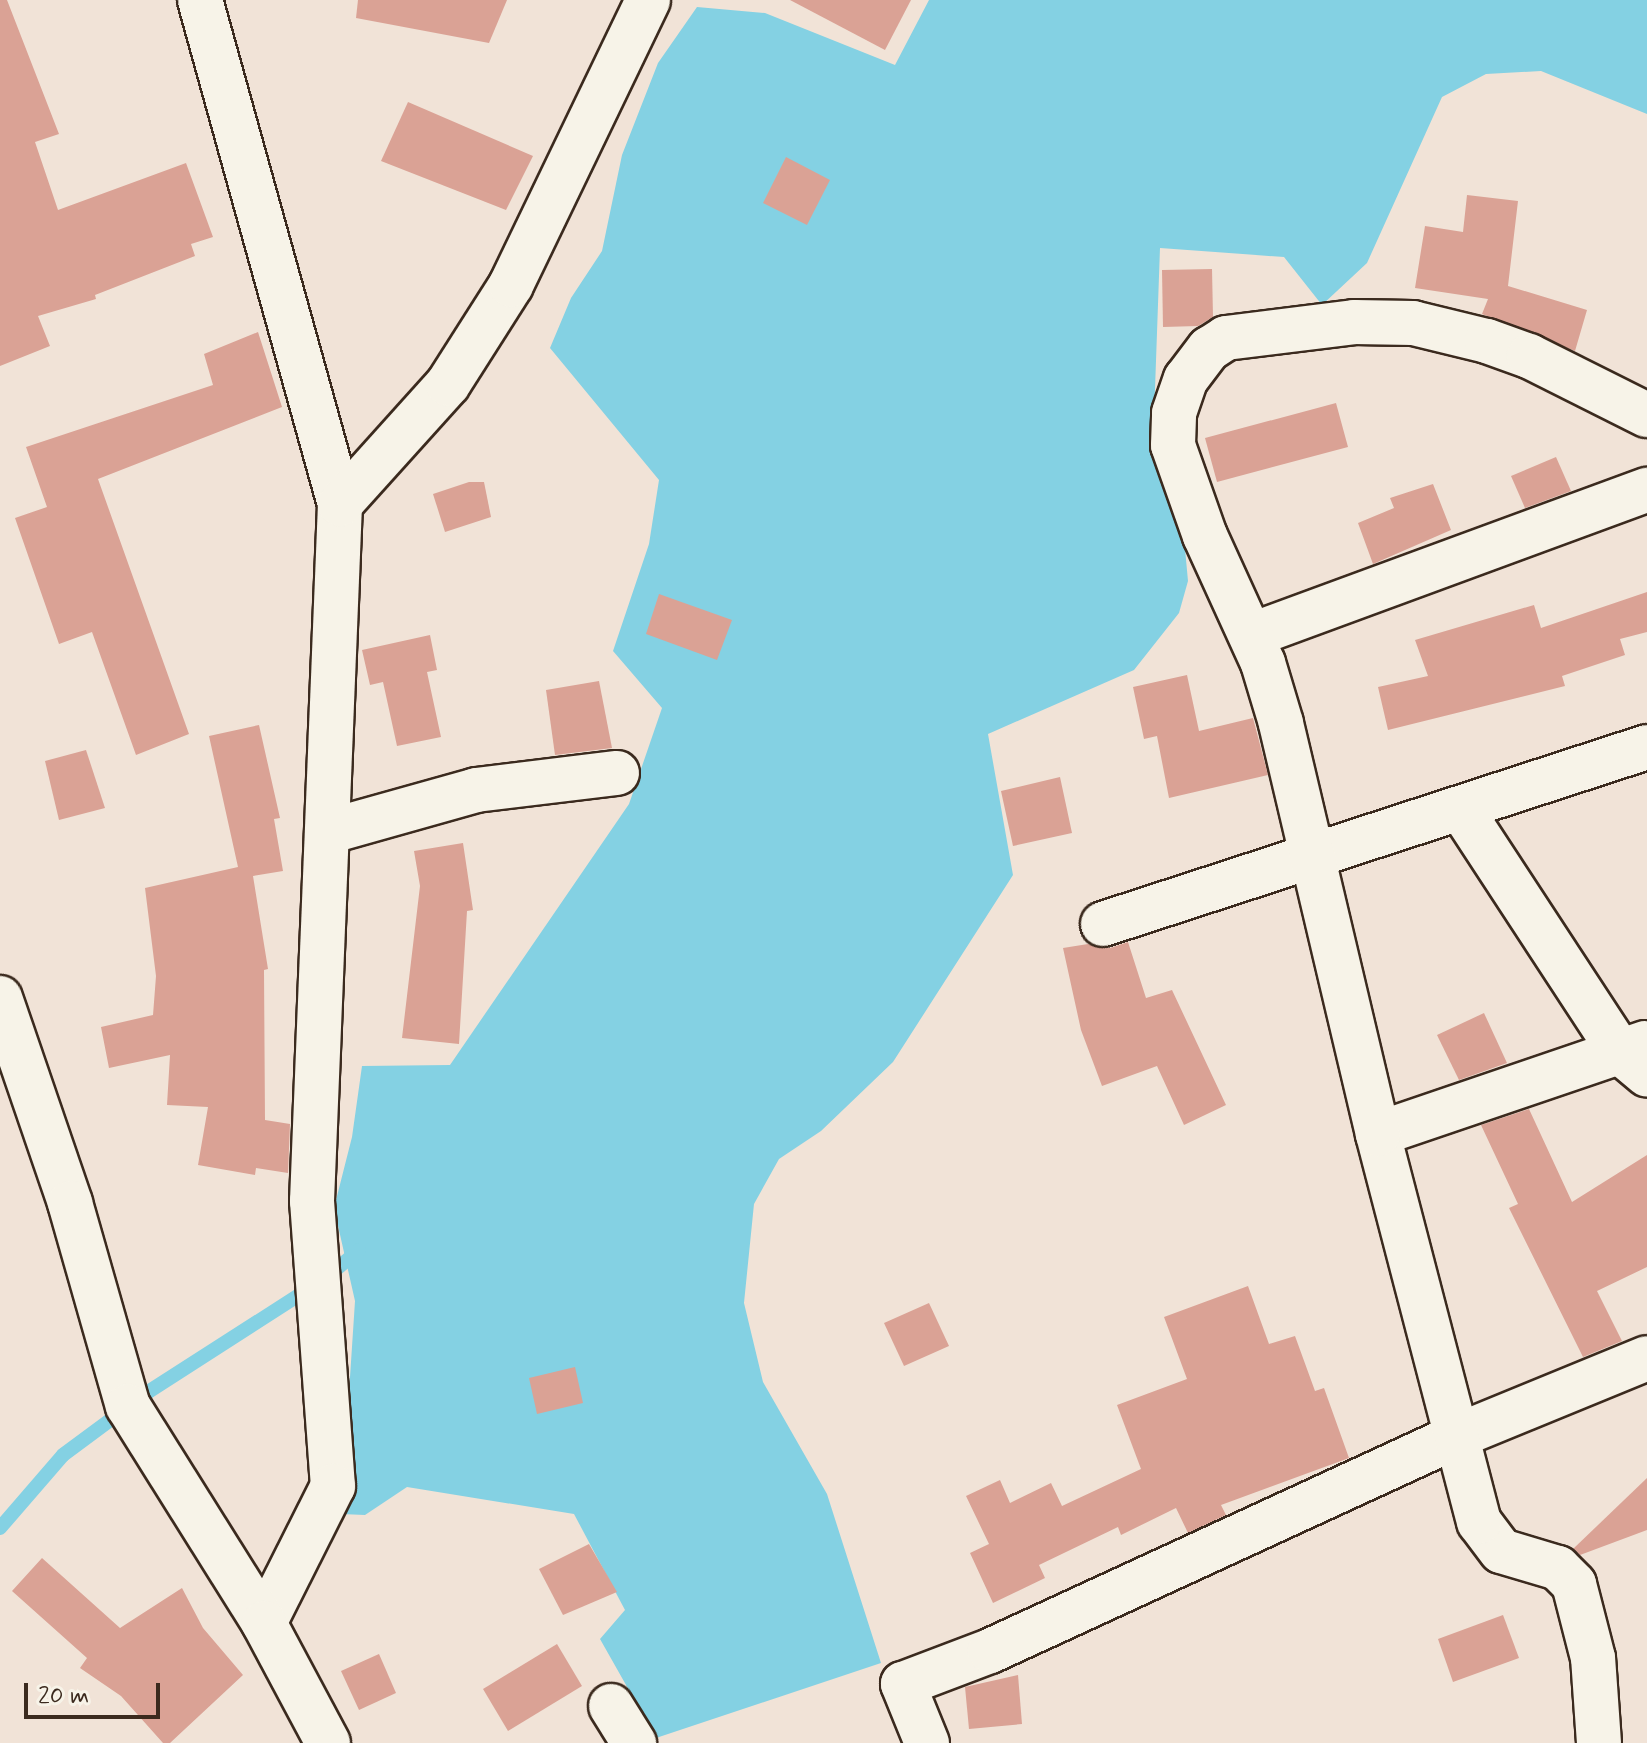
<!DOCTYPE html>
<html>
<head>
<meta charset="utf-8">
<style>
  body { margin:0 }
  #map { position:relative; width:1647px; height:1743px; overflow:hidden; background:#f1e3d7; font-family:Mynerve,sans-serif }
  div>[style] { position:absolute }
  .water>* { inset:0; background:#84d1e3 }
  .stream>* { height:14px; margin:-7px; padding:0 7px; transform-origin:7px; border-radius:7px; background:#84d1e3 }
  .building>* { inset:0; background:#daa295 }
  .roads { filter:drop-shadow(2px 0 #3b2a1e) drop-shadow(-2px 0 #3b2a1e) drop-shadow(0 2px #3b2a1e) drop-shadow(0 -2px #3b2a1e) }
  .minor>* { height:44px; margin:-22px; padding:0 22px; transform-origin:22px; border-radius:22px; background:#f7f3e8 }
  span { translate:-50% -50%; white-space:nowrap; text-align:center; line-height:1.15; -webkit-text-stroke:8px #f7f3e8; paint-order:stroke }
  .scale { position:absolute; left:24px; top:1683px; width:136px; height:36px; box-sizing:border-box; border:4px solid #3b2a1e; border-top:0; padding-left:10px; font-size:24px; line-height:28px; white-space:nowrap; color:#3b2a1e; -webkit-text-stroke:6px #f7f3e8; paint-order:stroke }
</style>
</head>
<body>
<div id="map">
  <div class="water">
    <i style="clip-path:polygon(929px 0,1647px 0,1647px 114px,1541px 71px,1486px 74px,1442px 97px,1367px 263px,1322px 305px,1284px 257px,1160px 248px,1153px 446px,1183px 527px,1188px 581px,1179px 613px,1134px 670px,988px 734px,1013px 875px,893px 1062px,821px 1131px,779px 1159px,754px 1204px,744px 1303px,763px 1382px,827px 1494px,881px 1663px,656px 1738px,600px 1639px,625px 1610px,574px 1514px,407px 1487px,365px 1515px,341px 1514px,355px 1301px,334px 1208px,352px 1137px,362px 1066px,450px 1065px,629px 804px,662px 708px,613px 651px,649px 544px,659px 480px,550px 348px,571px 298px,602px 251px,622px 155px,658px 63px,697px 7px,765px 13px,895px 65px)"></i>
  </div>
  <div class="stream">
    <i style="left:0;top:1528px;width:96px;rotate:-49.2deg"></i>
    <i style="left:63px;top:1455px;width:106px;rotate:-36.5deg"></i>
    <i style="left:148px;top:1392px;width:213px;rotate:-32.7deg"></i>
    <i style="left:327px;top:1277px;width:42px;rotate:-40.2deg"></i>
  </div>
  <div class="building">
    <i style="clip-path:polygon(0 0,7px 0,59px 134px,35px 142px,58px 210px,186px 163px,213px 237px,191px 244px,195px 256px,95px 295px,96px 299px,38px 316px,50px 346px,0 366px)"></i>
    <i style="clip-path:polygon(358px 0,507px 0,489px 43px,356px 18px)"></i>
    <i style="clip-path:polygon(790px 0,911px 0,885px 50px)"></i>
    <i style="clip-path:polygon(408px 102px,533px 156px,506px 210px,381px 161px)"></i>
    <i style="clip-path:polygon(786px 157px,830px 180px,807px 225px,763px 203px)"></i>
    <i style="clip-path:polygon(1467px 195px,1518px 201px,1508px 286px,1587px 310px,1575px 351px,1482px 314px,1488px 299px,1415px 288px,1425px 226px,1463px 232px)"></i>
    <i style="clip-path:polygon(1212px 269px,1213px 317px,1198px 326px,1163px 327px,1162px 270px)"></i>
    <i style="clip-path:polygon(258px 332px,282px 407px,98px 479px,189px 734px,136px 755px,92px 632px,59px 644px,15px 518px,47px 507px,26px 447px,213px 385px,204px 354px)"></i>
    <i style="clip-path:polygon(1336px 403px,1348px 447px,1217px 482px,1205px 438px)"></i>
    <i style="clip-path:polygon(1556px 457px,1571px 491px,1525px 508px,1511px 476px)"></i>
    <i style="clip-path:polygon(469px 482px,484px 482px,491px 517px,445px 532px,433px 494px)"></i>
    <i style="clip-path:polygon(1433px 484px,1451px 530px,1373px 564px,1358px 523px,1394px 508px,1390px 498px)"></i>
    <i style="clip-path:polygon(1647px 592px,1647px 632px,1620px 639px,1625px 655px,1562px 676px,1565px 686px,1388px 730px,1378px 687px,1428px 676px,1415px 640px,1534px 605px,1541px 628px)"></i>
    <i style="clip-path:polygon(659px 594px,732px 620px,717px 660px,646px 634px)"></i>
    <i style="clip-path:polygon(430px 635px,437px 670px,427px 672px,441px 737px,397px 746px,383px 682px,370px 685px,362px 650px)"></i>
    <i style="clip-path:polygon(1187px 675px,1199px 731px,1253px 718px,1268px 775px,1169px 798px,1157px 736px,1144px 739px,1133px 687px)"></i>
    <i style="clip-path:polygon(599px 681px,612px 748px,555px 755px,546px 690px)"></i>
    <i style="clip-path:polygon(259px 725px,280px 818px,274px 819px,283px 871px,253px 876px,268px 969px,264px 970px,265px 1120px,290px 1124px,288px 1173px,256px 1168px,255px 1175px,198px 1165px,208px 1107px,167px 1105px,170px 1055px,109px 1068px,101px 1027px,153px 1015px,156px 976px,145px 888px,238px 867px,209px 736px)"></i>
    <i style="clip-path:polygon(86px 750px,105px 808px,59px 820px,45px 761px)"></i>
    <i style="clip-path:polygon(1060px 777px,1072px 833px,1013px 846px,1001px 791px)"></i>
    <i style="clip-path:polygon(463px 843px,473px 910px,467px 911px,459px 1044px,402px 1038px,420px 886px,414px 851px)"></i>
    <i style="clip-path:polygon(1128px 942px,1146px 998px,1172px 990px,1226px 1105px,1184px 1125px,1157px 1066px,1102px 1086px,1081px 1030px,1063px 948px,1088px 944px,1110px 948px)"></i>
    <i style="clip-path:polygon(1484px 1013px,1507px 1063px,1459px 1080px,1437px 1035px)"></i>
    <i style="clip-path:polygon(1529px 1109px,1572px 1202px,1647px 1155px,1647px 1267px,1597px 1291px,1622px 1341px,1583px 1357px,1509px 1208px,1518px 1204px,1481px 1125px)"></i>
    <i style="clip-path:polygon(1248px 1286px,1269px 1344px,1295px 1336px,1315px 1391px,1324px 1388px,1349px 1458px,1221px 1505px,1226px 1515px,1188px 1533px,1176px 1508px,1121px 1535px,1118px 1527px,1039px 1565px,1045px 1578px,993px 1603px,970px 1553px,989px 1544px,966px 1496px,1000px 1480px,1010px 1503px,1051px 1483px,1062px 1506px,1141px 1469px,1117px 1405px,1187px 1379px,1164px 1317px)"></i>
    <i style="clip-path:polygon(929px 1303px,949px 1346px,904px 1366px,884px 1323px)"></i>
    <i style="clip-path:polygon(575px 1367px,583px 1403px,537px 1414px,529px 1378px)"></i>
    <i style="clip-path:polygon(1647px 1478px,1647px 1530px,1580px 1555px,1573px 1549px)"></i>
    <i style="clip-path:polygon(589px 1544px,617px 1592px,563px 1615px,539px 1569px)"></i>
    <i style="clip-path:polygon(42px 1558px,120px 1628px,182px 1588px,203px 1628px,243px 1675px,170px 1743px,163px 1743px,121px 1696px,80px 1668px,87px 1658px,12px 1591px)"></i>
    <i style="clip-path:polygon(1503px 1615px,1519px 1658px,1453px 1682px,1438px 1639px)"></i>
    <i style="clip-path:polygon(557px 1644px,582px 1686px,508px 1731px,483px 1689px)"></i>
    <i style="clip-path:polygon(379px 1654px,396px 1693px,359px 1710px,341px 1671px)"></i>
    <i style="clip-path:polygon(1018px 1675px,1022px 1724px,969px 1729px,965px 1687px)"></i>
  </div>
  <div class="roads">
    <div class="minor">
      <i style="left:200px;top:0;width:523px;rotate:74.48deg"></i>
      <i style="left:340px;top:504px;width:698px;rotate:92.3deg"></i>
      <i style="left:312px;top:1201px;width:286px;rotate:85.8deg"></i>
      <i style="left:333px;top:1486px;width:153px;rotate:116.7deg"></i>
      <i style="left:340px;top:504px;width:161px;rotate:-48deg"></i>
      <i style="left:448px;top:384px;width:117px;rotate:-57.5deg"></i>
      <i style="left:511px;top:285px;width:316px;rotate:-64.3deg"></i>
      <i style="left:1252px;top:635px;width:421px;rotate:-20.2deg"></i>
      <i style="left:1461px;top:809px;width:290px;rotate:56.8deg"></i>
      <i style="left:1620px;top:1052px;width:35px;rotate:40deg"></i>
      <i style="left:327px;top:832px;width:155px;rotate:-15.7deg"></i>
      <i style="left:476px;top:790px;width:142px;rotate:-6.9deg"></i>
      <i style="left:1103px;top:924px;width:572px;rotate:-18.02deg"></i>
      <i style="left:0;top:998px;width:217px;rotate:71.1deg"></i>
      <i style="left:70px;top:1203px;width:211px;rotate:74.1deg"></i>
      <i style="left:128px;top:1406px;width:256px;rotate:57.9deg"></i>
      <i style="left:264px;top:1623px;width:136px;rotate:61.9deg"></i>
      <i style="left:1378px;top:1134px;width:282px;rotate:-18.8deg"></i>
      <i style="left:611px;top:1706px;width:44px;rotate:58.1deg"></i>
      <i style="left:927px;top:1743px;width:64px;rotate:-112.1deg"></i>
      <i style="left:903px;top:1684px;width:93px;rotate:-20.8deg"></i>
      <i style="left:990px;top:1651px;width:514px;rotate:-24.72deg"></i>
      <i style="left:1457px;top:1436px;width:205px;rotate:-22.3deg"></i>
      <i style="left:1599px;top:1743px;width:85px;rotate:-94deg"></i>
      <i style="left:1593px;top:1658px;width:76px;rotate:-104.4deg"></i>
      <i style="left:1574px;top:1584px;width:23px;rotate:-135deg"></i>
      <i style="left:1558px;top:1568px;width:59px;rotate:-163.4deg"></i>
      <i style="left:1501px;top:1551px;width:36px;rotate:-127deg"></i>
      <i style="left:1479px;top:1522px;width:401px;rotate:-104.6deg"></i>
      <i style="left:1378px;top:1134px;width:422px;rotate:-103.3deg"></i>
      <i style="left:1281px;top:723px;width:63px;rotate:-106.7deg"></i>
      <i style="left:1263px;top:663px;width:140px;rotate:-114.5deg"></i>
      <i style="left:1205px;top:536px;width:96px;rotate:-109.4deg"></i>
      <i style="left:1173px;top:445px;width:32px;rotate:-88deg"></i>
      <i style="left:1174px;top:413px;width:36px;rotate:-71deg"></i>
      <i style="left:1186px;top:379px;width:38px;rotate:-53deg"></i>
      <i style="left:1209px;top:349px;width:20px;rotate:-33deg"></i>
      <i style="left:1226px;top:338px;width:129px;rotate:-7.1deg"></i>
      <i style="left:1354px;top:322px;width:59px;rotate:1deg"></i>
      <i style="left:1413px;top:323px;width:76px;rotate:13.7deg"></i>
      <i style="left:1487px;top:341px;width:45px;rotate:19.7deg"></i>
      <i style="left:1529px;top:356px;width:132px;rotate:26.6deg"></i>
    </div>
  </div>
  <div class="scale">20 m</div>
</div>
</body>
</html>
